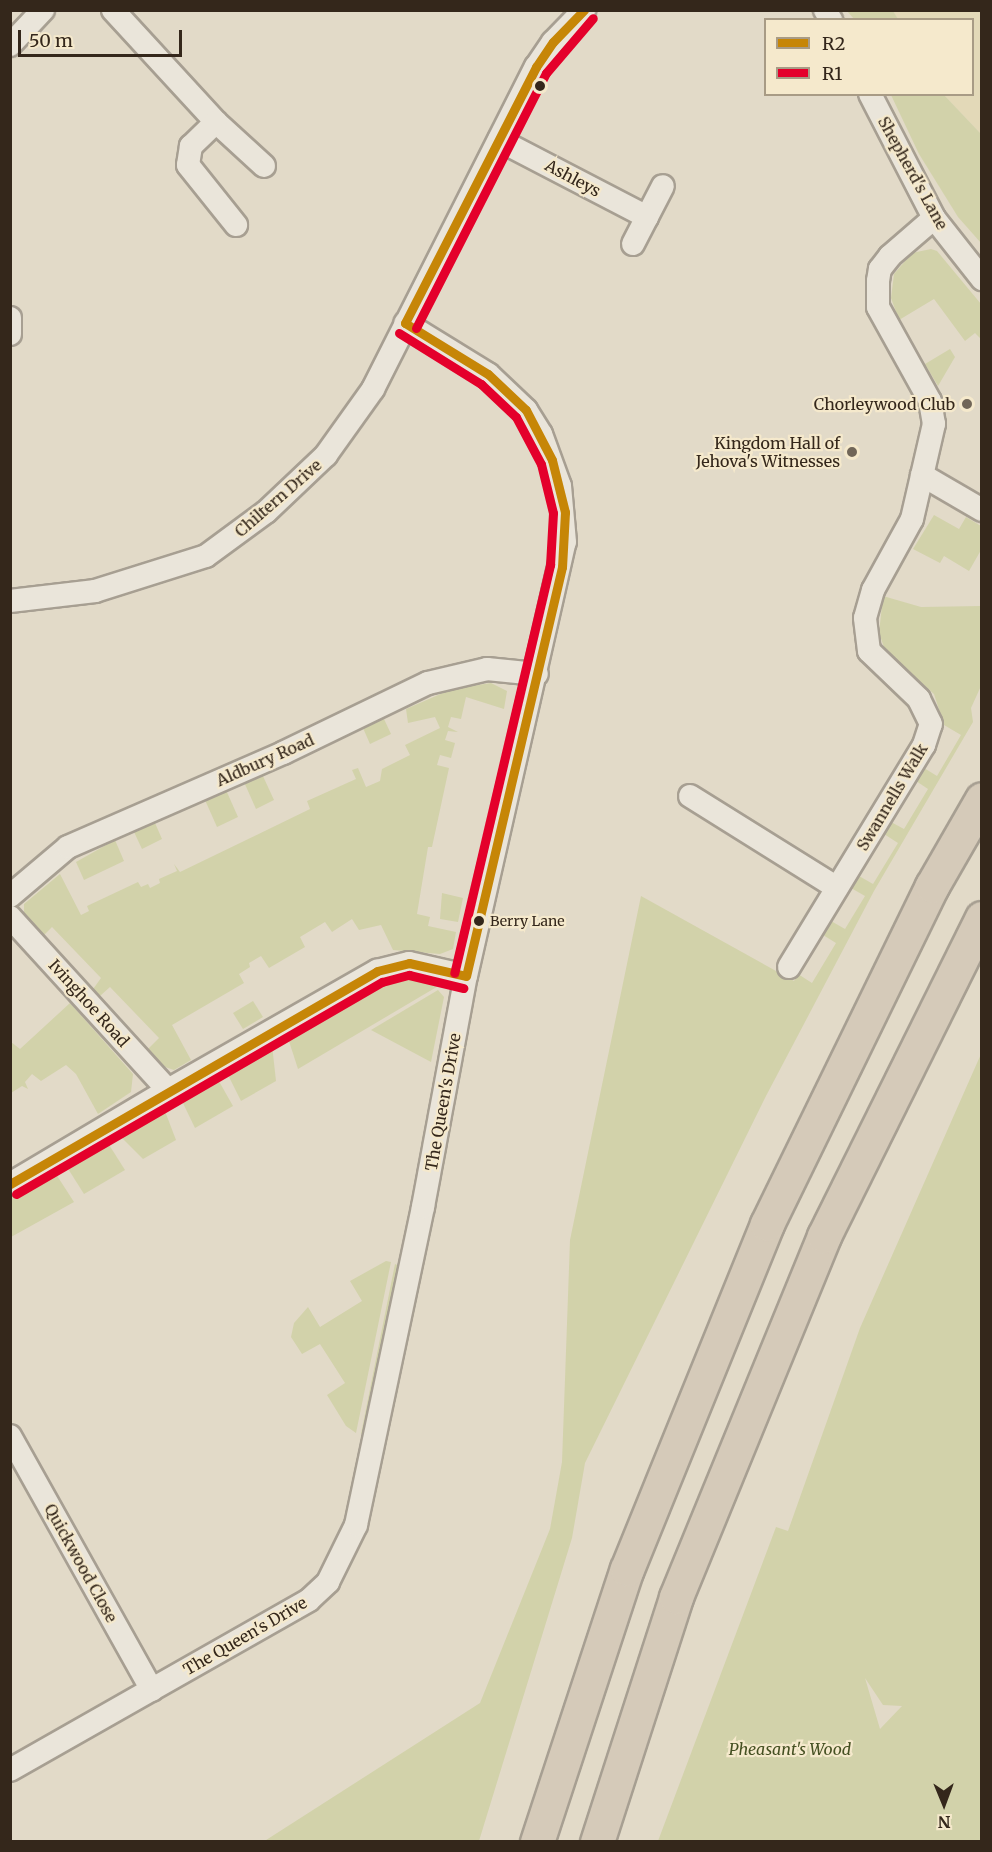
<!DOCTYPE html>
<html>
<head>
<meta charset="utf-8">
<style>
  body { margin:0 }
  #map { position:relative; width:992px; height:1852px; overflow:hidden; background:#e2dac8; font-family:Merriweather,serif }
  div>[style] { position:absolute }
  .farmland>* { inset:0; background:#e3d9b8 }
  .green>* { inset:0; background:#d2d2aa }
  .roads { filter:drop-shadow(2px 0 #a79f92) drop-shadow(-2px 0 #a79f92) drop-shadow(0 2px #a79f92) drop-shadow(0 -2px #a79f92) }
  .street>* { height:22px; margin:-11px; padding:0 11px; transform-origin:11px; border-radius:11px; background:#eae5da }
  .highway>* { height:33px; margin:-16.5px; padding:0 16.5px; transform-origin:16.5px; border-radius:16.5px; background:#d5cab9 }
  .bus-1>* { height:9px; margin:-4.5px; padding:0 4.5px; transform-origin:4.5px; border-radius:4.5px; background:#c68607 }
  .bus-2>* { height:9px; margin:-4.5px; padding:0 4.5px; transform-origin:4.5px; border-radius:4.5px; background:#e4002b }
  .dots>* { width:16px; height:16px; translate:-50% -50%; box-sizing:border-box; border:3px solid #f5e9cc; border-radius:50% }
  span { translate:-50% -50%; white-space:nowrap; text-align:center; line-height:1.15; -webkit-text-stroke:4.5px #f5e9cc; paint-order:stroke }
  .bus-label { font-size:14px; color:#34271b }
  .left { translate:0 -50%; text-align:left }
  .street-label { font-size:16px; color:#34271b }
  .poi-label { font-size:16px; color:#34271b }
  .right { translate:-100% -50%; text-align:right }
  .park-label { font-size:16px; color:#455022; font-style:italic }
  .frame { position:absolute; inset:0; border:12px solid #34271b; pointer-events:none }
  .legend { position:absolute; left:764px; top:18px; width:210px; height:78px; box-sizing:border-box; background:#f5e9cc; border:2px solid #a89b85; margin:0; padding:8px 10px; list-style:none; font-size:18px; color:#34271b }
  .legend li { display:flex; align-items:center; gap:12px; height:30px }
  .legend b { width:30px; border:2px solid #a89b85 }
  .north { position:absolute; left:914px; top:1774px; width:60px; height:60px; -webkit-text-stroke:4px #f5e9cc; paint-order:stroke; rotate:179deg; font-size:16px; font-weight:700; line-height:24px; text-align:center; color:#34271b }
  .north::after { content:''; display:block; margin:auto; width:21px; height:27px; background:#34271b; clip-path:polygon(50% 0,100% 100%,50% 72%,0 100%) }
  .scale { position:absolute; left:18px; top:30px; width:164px; height:27px; box-sizing:border-box; border:3px solid #34271b; border-top:0; padding-left:8px; font-size:18px; line-height:21px; white-space:nowrap; color:#34271b; -webkit-text-stroke:4px #f5e9cc; paint-order:stroke }
</style>
</head>
<body>
<div id="map">
  <div class="farmland">
    <i style="clip-path:polygon(893px 11px,981px 11px,981px 134px,944px 95px,972px 94px,972px 20px,898px 19px)"></i>
  </div>
  <div class="green">
    <i style="clip-path:polygon(847px 11px,893px 11px,898px 19px,854px 19px)"></i>
    <i style="clip-path:polygon(891px 95px,944px 95px,981px 134px,981px 243px,958px 217px,919px 154px)"></i>
    <i style="clip-path:polygon(931px 249px,937px 251px,981px 304px,981px 339px,975px 333px,965px 341px,934px 299px,899px 320px,891px 298px,894px 274px,912px 253px)"></i>
    <i style="clip-path:polygon(950px 349px,955px 357px,938px 386px,925px 364px)"></i>
    <i style="clip-path:polygon(934px 515px,959px 529px,966px 517px,981px 526px,981px 550px,969px 571px,944px 556px,940px 563px,913px 549px)"></i>
    <i style="clip-path:polygon(883px 596px,921px 607px,981px 606px,981px 686px,971px 708px,973px 722px,874px 891px,766px 1096px,585px 1463px,572px 1538px,479px 1841px,263px 1842px,480px 1703px,550px 1529px,562px 1462px,570px 1240px,641px 896px,794px 981px,798px 974px,812px 983px,836px 943px,823px 935px,831px 921px,845px 929px,865px 896px,851px 888px,859px 876px,873px 884px,898px 843px,884px 834px,891px 822px,904px 829px,928px 789px,916px 781px,924px 768px,937px 776px,961px 735px,944px 725px,934px 694px,885px 650px,879px 633px)"></i>
    <i style="clip-path:polygon(491px 683px,507px 691px,504px 709px,466px 697px,461px 719px,451px 717px,448px 727px,458px 732px,448px 731px,445px 740px,455px 743px,451px 758px,440px 755px,437px 765px,449px 768px,432px 847px,428px 847px,417px 914px,430px 917px,428px 926px,456px 932px,453px 949px,440px 954px,393px 950px,381px 925px,359px 930px,352px 919px,332px 932px,325px 922px,300px 937px,305px 947px,269px 968px,261px 956px,249px 963px,250px 967px,239px 974px,244px 983px,172px 1025px,191px 1060px,174px 1070px,162px 1066px,146px 1051px,159px 1038px,110px 987px,100px 996px,91px 992px,101px 978px,52px 927px,39px 940px,24px 918px,24px 904px,60px 874px,81px 915px,89px 911px,87px 906px,138px 882px,141px 887px,148px 884px,150px 888px,160px 883px,159px 879px,177px 871px,174px 864px,180px 872px,310px 809px,307px 801px,356px 779px,352px 770px,358px 768px,366px 787px,380px 781px,382px 769px,410px 755px,405px 745px,440px 728px,435px 717px,408px 723px,406px 709px,452px 689px)"></i>
    <i style="clip-path:polygon(384px 719px,391px 734px,370px 744px,363px 728px)"></i>
    <i style="clip-path:polygon(262px 774px,274px 800px,256px 809px,244px 782px)"></i>
    <i style="clip-path:polygon(226px 790px,238px 817px,217px 827px,205px 800px)"></i>
    <i style="clip-path:polygon(155px 823px,162px 839px,142px 849px,134px 832px)"></i>
    <i style="clip-path:polygon(115px 840px,124px 861px,84px 880px,76px 862px)"></i>
    <i style="clip-path:polygon(442px 893px,463px 898px,458px 922px,440px 919px)"></i>
    <i style="clip-path:polygon(395px 976px,413px 976px,440px 985px,298px 1069px,287px 1035px,380px 980px)"></i>
    <i style="clip-path:polygon(438px 990px,444px 997px,431px 1062px,371px 1030px)"></i>
    <i style="clip-path:polygon(253px 1001px,263px 1017px,243px 1029px,233px 1013px)"></i>
    <i style="clip-path:polygon(70px 1003px,133px 1074px,131px 1092px,98px 1114px,76px 1074px,66px 1065px,41px 1081px,32px 1074px,25px 1082px,28px 1089px,22px 1086px,11px 1093px,11px 1042px,20px 1049px)"></i>
    <i style="clip-path:polygon(272px 1045px,276px 1081px,241px 1101px,226px 1071px)"></i>
    <i style="clip-path:polygon(evenodd,981px 1054px,981px 1841px,658px 1841px,776px 1527px,788px 1531px,860px 1328px,981px 1054px,865px 1678px,883px 1705px,902px 1706px,880px 1729px,865px 1678px)"></i>
    <i style="clip-path:polygon(216px 1076px,233px 1106px,195px 1128px,180px 1097px)"></i>
    <i style="clip-path:polygon(163px 1106px,176px 1140px,143px 1159px,119px 1135px)"></i>
    <i style="clip-path:polygon(106px 1140px,125px 1170px,84px 1194px,65px 1164px)"></i>
    <i style="clip-path:polygon(54px 1171px,74px 1202px,11px 1237px,11px 1197px)"></i>
    <i style="clip-path:polygon(386px 1261px,391px 1262px,356px 1433px,346px 1426px,327px 1395px,345px 1383px,320px 1344px,302px 1354px,291px 1337px,294px 1323px,308px 1307px,320px 1327px,362px 1301px,350px 1281px)"></i>
    <i style="clip-path:polygon(395px 1264px,399px 1266px,365px 1433px,361px 1434px)"></i>
  </div>
  <div class="roads">
    <div class="street">
      <i style="left:113px;top:10px;width:152px;rotate:47.4deg"></i>
      <i style="left:216px;top:122px;width:65px;rotate:42.5deg"></i>
      <i style="left:825px;top:10px;width:12px;rotate:59deg"></i>
      <i style="left:10px;top:45px;width:48px;rotate:-46.7deg"></i>
      <i style="left:870px;top:94px;width:140px;rotate:62.7deg"></i>
      <i style="left:934px;top:218px;width:78px;rotate:51.8deg"></i>
      <i style="left:216px;top:122px;width:35px;rotate:136deg"></i>
      <i style="left:191px;top:146px;width:19px;rotate:99deg"></i>
      <i style="left:188px;top:165px;width:77px;rotate:51.3deg"></i>
      <i style="left:499px;top:140px;width:167px;rotate:27.5deg"></i>
      <i style="left:633px;top:244px;width:65px;rotate:-62.7deg"></i>
      <i style="left:10px;top:318px;width:16px;rotate:90deg"></i>
      <i style="left:922px;top:475px;width:69px;rotate:30.3deg"></i>
      <i style="left:10px;top:601px;width:86px;rotate:-6.7deg"></i>
      <i style="left:95px;top:591px;width:116px;rotate:-17.5deg"></i>
      <i style="left:206px;top:556px;width:74px;rotate:-36.3deg"></i>
      <i style="left:266px;top:512px;width:83px;rotate:-43.5deg"></i>
      <i style="left:326px;top:455px;width:81px;rotate:-54.5deg"></i>
      <i style="left:373px;top:389px;width:361px;rotate:-63.2deg"></i>
      <i style="left:536px;top:67px;width:30px;rotate:-56deg"></i>
      <i style="left:553px;top:42px;width:45px;rotate:-45.9deg"></i>
      <i style="left:690px;top:796px;width:173px;rotate:32deg"></i>
      <i style="left:10px;top:896px;width:76px;rotate:-40.2deg"></i>
      <i style="left:68px;top:847px;width:235px;rotate:-23.6deg"></i>
      <i style="left:283px;top:753px;width:161px;rotate:-25.8deg"></i>
      <i style="left:428px;top:683px;width:61px;rotate:-13.3deg"></i>
      <i style="left:487px;top:669px;width:50px;rotate:5.7deg"></i>
      <i style="left:10px;top:917px;width:234px;rotate:47.6deg"></i>
      <i style="left:789px;top:967px;width:260px;rotate:-58.7deg"></i>
      <i style="left:924px;top:745px;width:22px;rotate:-72deg"></i>
      <i style="left:931px;top:724px;width:28px;rotate:-116deg"></i>
      <i style="left:919px;top:699px;width:69px;rotate:-136.2deg"></i>
      <i style="left:869px;top:651px;width:33px;rotate:-97deg"></i>
      <i style="left:865px;top:618px;width:29px;rotate:-74deg"></i>
      <i style="left:873px;top:590px;width:81px;rotate:-61.2deg"></i>
      <i style="left:912px;top:519px;width:98px;rotate:-77deg"></i>
      <i style="left:934px;top:424px;width:23px;rotate:-100deg"></i>
      <i style="left:930px;top:401px;width:107px;rotate:-119deg"></i>
      <i style="left:878px;top:307px;width:26px;rotate:-90deg"></i>
      <i style="left:878px;top:281px;width:12px;rotate:-81deg"></i>
      <i style="left:880px;top:269px;width:16px;rotate:-52deg"></i>
      <i style="left:890px;top:256px;width:58px;rotate:-40.8deg"></i>
      <i style="left:10px;top:1184px;width:184px;rotate:-30.7deg"></i>
      <i style="left:168px;top:1090px;width:241px;rotate:-29.7deg"></i>
      <i style="left:377px;top:971px;width:33px;rotate:-14deg"></i>
      <i style="left:409px;top:963px;width:58px;rotate:12.8deg"></i>
      <i style="left:10px;top:1436px;width:291px;rotate:60.8deg"></i>
      <i style="left:10px;top:1770px;width:344px;rotate:-29.6deg"></i>
      <i style="left:309px;top:1600px;width:26px;rotate:-43deg"></i>
      <i style="left:328px;top:1582px;width:64px;rotate:-63.8deg"></i>
      <i style="left:356px;top:1525px;width:325px;rotate:-78.1deg"></i>
      <i style="left:423px;top:1207px;width:235px;rotate:-79.5deg"></i>
      <i style="left:466px;top:976px;width:445px;rotate:-77.2deg"></i>
      <i style="left:565px;top:542px;width:56px;rotate:-95.1deg"></i>
      <i style="left:560px;top:486px;width:55px;rotate:-110.1deg"></i>
      <i style="left:541px;top:434px;width:28px;rotate:-122deg"></i>
      <i style="left:526px;top:410px;width:52px;rotate:-136.5deg"></i>
      <i style="left:488px;top:374px;width:97px;rotate:-148.4deg"></i>
    </div>
    <div class="highway">
      <i style="left:537px;top:1842px;width:287px;rotate:-71.8deg"></i>
      <i style="left:627px;top:1569px;width:372px;rotate:-67.9deg"></i>
      <i style="left:767px;top:1224px;width:376px;rotate:-64deg"></i>
      <i style="left:932px;top:886px;width:100px;rotate:-60.1deg"></i>
      <i style="left:597px;top:1842px;width:257px;rotate:-72.1deg"></i>
      <i style="left:676px;top:1597px;width:390px;rotate:-67.7deg"></i>
      <i style="left:824px;top:1236px;width:355px;rotate:-63.6deg"></i>
    </div>
  </div>
  <div class="bus-1">
    <i style="left:405px;top:323px;width:97px;rotate:31.6deg"></i>
    <i style="left:488px;top:374px;width:52px;rotate:43.5deg"></i>
    <i style="left:526px;top:410px;width:56px;rotate:62.5deg"></i>
    <i style="left:552px;top:460px;width:54px;rotate:76deg"></i>
    <i style="left:565px;top:512px;width:55px;rotate:93.1deg"></i>
    <i style="left:562px;top:567px;width:420px;rotate:103.2deg"></i>
    <i style="left:405px;top:323px;width:288px;rotate:-62.9deg"></i>
    <i style="left:536px;top:67px;width:30px;rotate:-56deg"></i>
    <i style="left:553px;top:42px;width:45px;rotate:-45.9deg"></i>
    <i style="left:10px;top:1184px;width:424px;rotate:-30.1deg"></i>
    <i style="left:377px;top:971px;width:33px;rotate:-14deg"></i>
    <i style="left:409px;top:963px;width:58px;rotate:12.8deg"></i>
  </div>
  <div class="bus-2">
    <i style="left:416px;top:328px;width:286px;rotate:-63deg"></i>
    <i style="left:546px;top:73px;width:72px;rotate:-49.5deg"></i>
    <i style="left:399px;top:333px;width:97px;rotate:31.9deg"></i>
    <i style="left:481px;top:384px;width:48px;rotate:43.3deg"></i>
    <i style="left:516px;top:417px;width:53px;rotate:62deg"></i>
    <i style="left:541px;top:464px;width:50px;rotate:76.2deg"></i>
    <i style="left:553px;top:513px;width:52px;rotate:93.3deg"></i>
    <i style="left:550px;top:565px;width:419px;rotate:103.2deg"></i>
    <i style="left:16px;top:1194px;width:423px;rotate:-30.1deg"></i>
    <i style="left:382px;top:982px;width:28px;rotate:-15deg"></i>
    <i style="left:409px;top:975px;width:56px;rotate:13.5deg"></i>
  </div>
  <div class="dots">
    <i style="left:540px;top:86px;background:#34271b"></i>
    <i style="left:967px;top:404px;background:#716658"></i>
    <i style="left:852px;top:452px;background:#716658"></i>
    <i style="left:479px;top:921px;background:#34271b"></i>
  </div>
  <div class="bus-label">
    <span class="left" style="left:490px;top:921px">Berry Lane</span>
  </div>
  <div class="street-label">
    <span style="left:913px;top:173px;rotate:61deg">Shepherd's Lane</span>
    <span style="left:573px;top:178px;rotate:28deg">Ashleys</span>
    <span style="left:278px;top:498px;rotate:-41deg">Chiltern Drive</span>
    <span style="left:265px;top:760px;rotate:-24deg">Aldbury Road</span>
    <span style="left:892px;top:797px;rotate:-59deg">Swannells Walk</span>
    <span style="left:89px;top:1003px;rotate:48deg">Ivinghoe Road</span>
    <span style="left:443px;top:1102px;rotate:-80deg">The Queen's Drive</span>
    <span style="left:81px;top:1563px;rotate:61deg">Quickwood Close</span>
    <span style="left:245px;top:1636px;rotate:-30deg">The Queen's Drive</span>
  </div>
  <div class="poi-label">
    <span class="right" style="left:955px;top:404px">Chorleywood Club</span>
    <span class="right" style="left:840px;top:452px">Kingdom Hall of<br>Jehova's Witnesses</span>
  </div>
  <div class="park-label">
    <span style="left:790px;top:1749px">Pheasant's Wood</span>
  </div>
  <div class="frame"></div>
  <ul class="legend">
  <li><b style="height:8px;background:#c68607"></b>R2</li>
  <li><b style="height:8px;background:#e4002b"></b>R1</li>
  </ul>
  <div class="north">N</div>
  <div class="scale">50 m</div>
</div>
</body>
</html>
